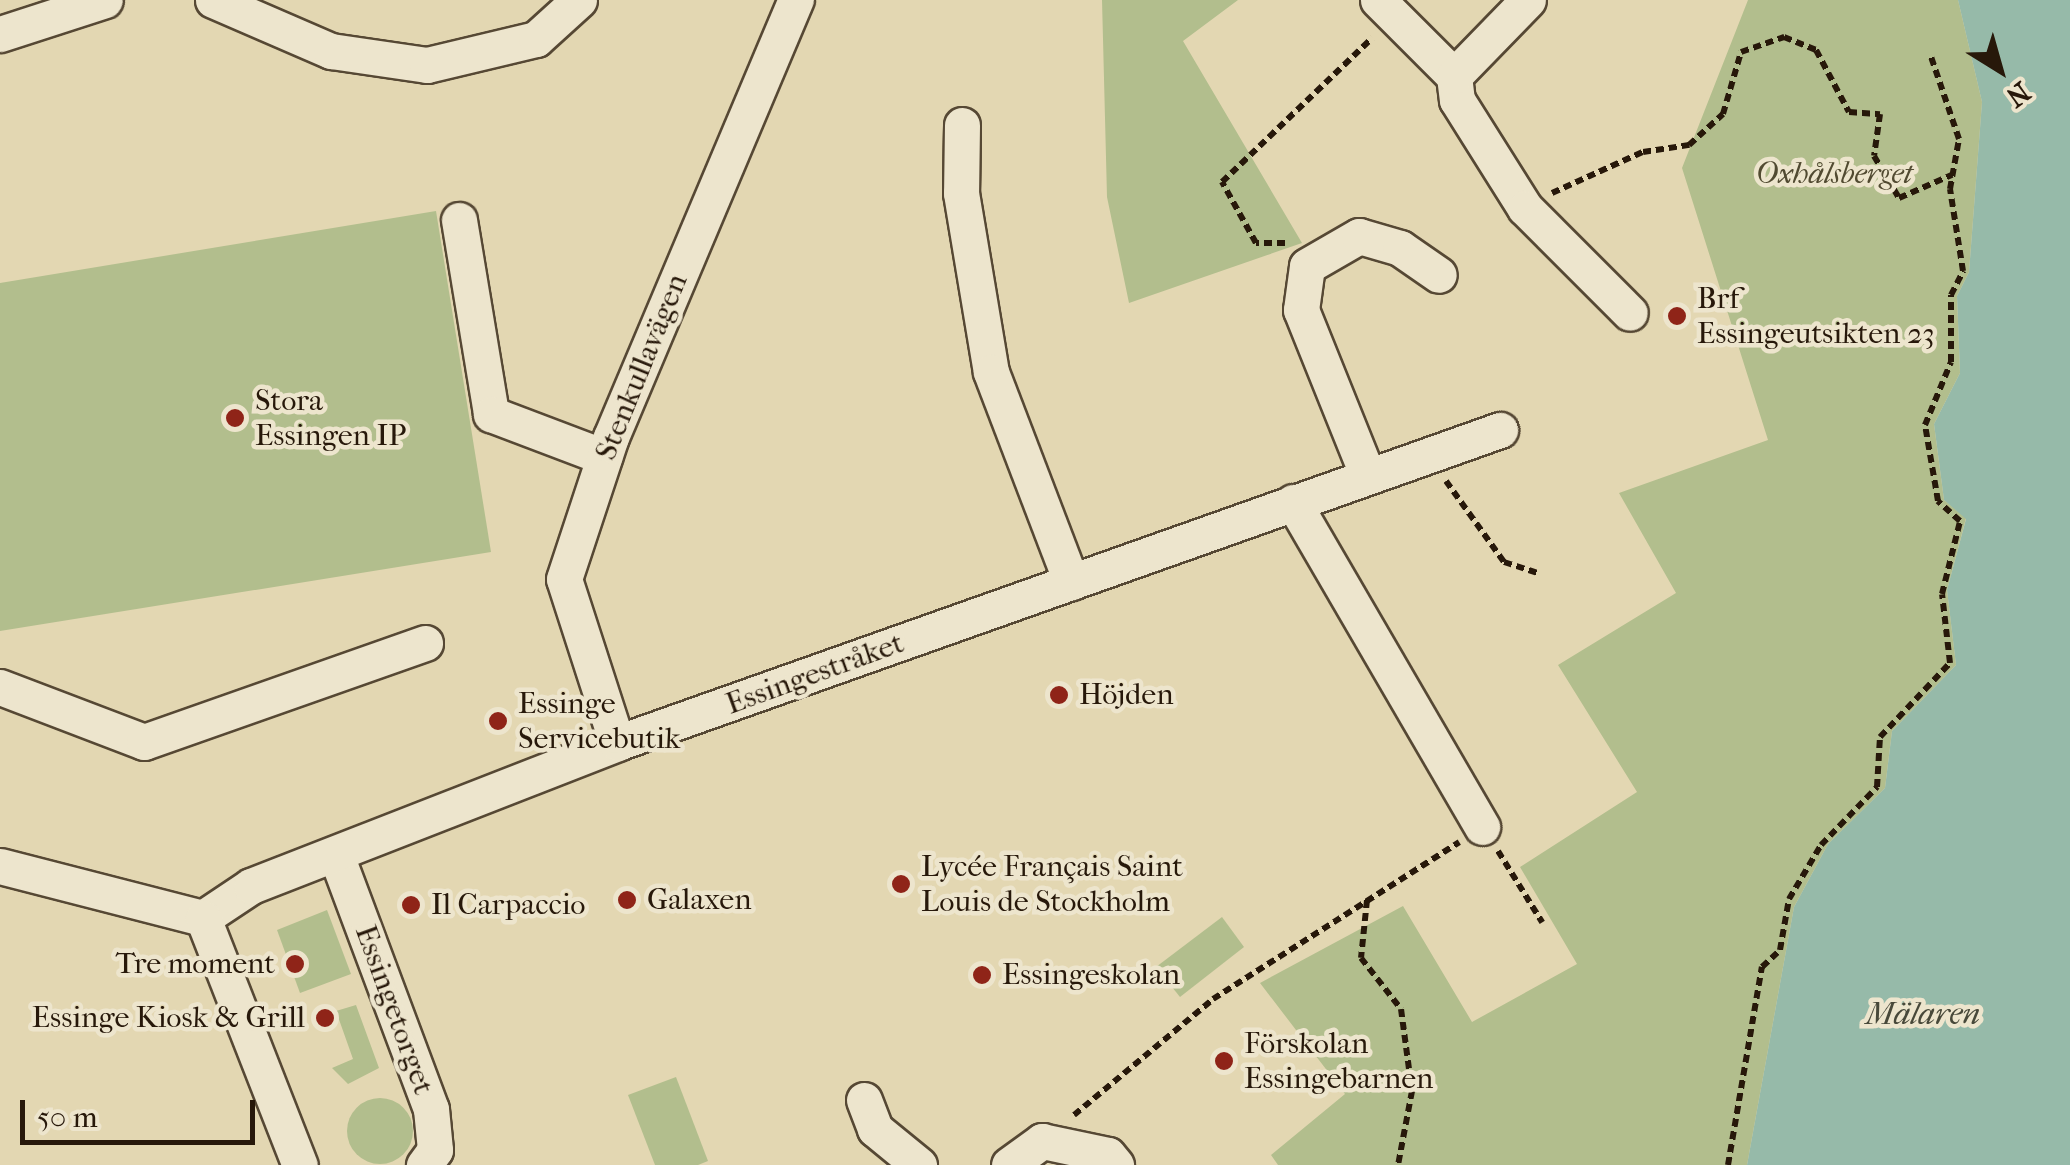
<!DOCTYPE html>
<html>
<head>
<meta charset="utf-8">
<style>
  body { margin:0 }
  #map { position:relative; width:2070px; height:1165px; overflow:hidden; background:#e3d7b2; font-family:"IM FELL French Canon",serif }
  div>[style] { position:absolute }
  .green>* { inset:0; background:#b2be8d }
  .round { border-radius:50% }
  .water>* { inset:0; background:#96baa9 }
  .path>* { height:6px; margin-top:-3px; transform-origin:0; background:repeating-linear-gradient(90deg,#27180a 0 8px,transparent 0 13px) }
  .roads { filter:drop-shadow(2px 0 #564834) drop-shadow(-2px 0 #564834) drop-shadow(0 2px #564834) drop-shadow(0 -2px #564834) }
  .minor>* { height:35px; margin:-17.5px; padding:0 17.5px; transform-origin:17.5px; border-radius:17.5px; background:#ede5cd }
  .dots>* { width:28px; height:28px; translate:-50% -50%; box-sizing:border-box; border:5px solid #ede5cd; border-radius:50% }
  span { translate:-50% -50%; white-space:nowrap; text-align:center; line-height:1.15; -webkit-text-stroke:9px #ede5cd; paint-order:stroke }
  .park-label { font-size:30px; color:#514a31; font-style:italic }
  .poi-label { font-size:30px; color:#27180a }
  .left { translate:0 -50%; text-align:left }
  .right { translate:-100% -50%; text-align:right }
  .street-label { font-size:30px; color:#27180a }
  .water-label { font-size:32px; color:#48493a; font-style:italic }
  .north { position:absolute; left:1950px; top:20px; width:100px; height:100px; -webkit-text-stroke:8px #ede5cd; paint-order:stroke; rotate:143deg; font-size:28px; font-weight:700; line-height:40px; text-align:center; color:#27180a }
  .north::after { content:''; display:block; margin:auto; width:35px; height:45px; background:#27180a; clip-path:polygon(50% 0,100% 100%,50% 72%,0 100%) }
  .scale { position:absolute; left:20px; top:1100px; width:235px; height:45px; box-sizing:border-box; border:5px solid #27180a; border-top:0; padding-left:12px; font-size:30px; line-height:35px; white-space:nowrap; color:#27180a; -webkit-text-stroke:8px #ede5cd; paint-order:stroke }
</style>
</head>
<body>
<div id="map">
  <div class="green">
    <i style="clip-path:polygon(1102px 0,1238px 0,1183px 41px,1302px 243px,1129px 303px,1107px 197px)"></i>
    <i style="clip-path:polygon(1748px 0,1958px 0,1982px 102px,1969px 272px,1957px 296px,1960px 373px,1934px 424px,1944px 500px,1966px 518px,1947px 590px,1956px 665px,1892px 731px,1885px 788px,1828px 844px,1794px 907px,1747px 1165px,1278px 1165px,1271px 1155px,1345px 1094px,1260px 983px,1403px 906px,1472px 1022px,1577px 964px,1520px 867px,1637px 792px,1558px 665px,1676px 593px,1619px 493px,1768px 440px,1682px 168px)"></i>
    <i style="clip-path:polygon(436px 211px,491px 552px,0 631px,0 283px)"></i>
    <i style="clip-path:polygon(327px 910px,351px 974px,300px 993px,277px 930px)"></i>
    <i style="clip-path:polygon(1222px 917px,1244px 947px,1180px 997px,1156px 967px)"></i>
    <i style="clip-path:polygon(356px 1005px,379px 1068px,348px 1084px,332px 1068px,353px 1059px,336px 1011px)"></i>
    <i style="clip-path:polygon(676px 1077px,708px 1161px,698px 1165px,655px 1165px,628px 1095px)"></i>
    <i class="round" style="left:347px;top:1098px;width:66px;height:66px"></i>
  </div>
  <div class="water">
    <i style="clip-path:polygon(1958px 0,2070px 0,2070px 1165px,1747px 1165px,1794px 907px,1828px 844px,1885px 788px,1892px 731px,1956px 665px,1947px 590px,1966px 519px,1944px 500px,1934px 424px,1960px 373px,1957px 296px,1969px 272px,1982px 102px)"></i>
  </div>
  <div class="path">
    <i style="left:1552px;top:193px;width:100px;rotate:-24.3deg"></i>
    <i style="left:1643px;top:152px;width:47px;rotate:-8.7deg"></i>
    <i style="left:1689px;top:145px;width:46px;rotate:-42.4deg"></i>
    <i style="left:1723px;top:114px;width:65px;rotate:-73.8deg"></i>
    <i style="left:1741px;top:52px;width:46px;rotate:-19.2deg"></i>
    <i style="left:1784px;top:37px;width:35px;rotate:22deg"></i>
    <i style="left:1816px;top:50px;width:70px;rotate:62deg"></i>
    <i style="left:1849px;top:112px;width:31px;rotate:4deg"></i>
    <i style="left:1880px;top:114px;width:42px;rotate:98.1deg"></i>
    <i style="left:1874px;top:156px;width:49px;rotate:59.2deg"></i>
    <i style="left:1899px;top:198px;width:58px;rotate:-23.5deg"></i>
    <i style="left:1285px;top:243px;width:29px;rotate:180deg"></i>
    <i style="left:1256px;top:243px;width:70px;rotate:-119.1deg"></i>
    <i style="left:1222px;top:182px;width:208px;rotate:-43.8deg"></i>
    <i style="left:1446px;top:481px;width:100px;rotate:54.4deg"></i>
    <i style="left:1504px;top:562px;width:35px;rotate:18deg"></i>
    <i style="left:1498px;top:851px;width:84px;rotate:58.2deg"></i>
    <i style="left:1367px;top:900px;width:58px;rotate:95.9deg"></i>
    <i style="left:1361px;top:958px;width:65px;rotate:51.9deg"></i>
    <i style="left:1401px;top:1009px;width:83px;rotate:82.4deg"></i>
    <i style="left:1412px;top:1091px;width:75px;rotate:100.7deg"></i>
    <i style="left:1074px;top:1115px;width:181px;rotate:-39.8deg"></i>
    <i style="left:1213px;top:999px;width:292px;rotate:-32.5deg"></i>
    <i style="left:1728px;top:1165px;width:201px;rotate:-80.3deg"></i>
    <i style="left:1762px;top:967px;width:25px;rotate:-43deg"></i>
    <i style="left:1780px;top:950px;width:52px;rotate:-80deg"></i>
    <i style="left:1789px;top:899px;width:63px;rotate:-59.3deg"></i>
    <i style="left:1821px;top:845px;width:81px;rotate:-46deg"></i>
    <i style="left:1877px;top:787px;width:50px;rotate:-86.6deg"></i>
    <i style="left:1880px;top:737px;width:102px;rotate:-46.6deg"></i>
    <i style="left:1950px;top:663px;width:69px;rotate:-96.6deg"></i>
    <i style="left:1942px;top:594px;width:75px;rotate:-76.1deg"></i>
    <i style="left:1960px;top:521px;width:30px;rotate:-138deg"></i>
    <i style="left:1938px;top:501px;width:77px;rotate:-99.7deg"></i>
    <i style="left:1925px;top:425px;width:68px;rotate:-67.6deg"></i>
    <i style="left:1951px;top:362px;width:67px;rotate:-90deg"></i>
    <i style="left:1951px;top:295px;width:27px;rotate:-63deg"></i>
    <i style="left:1963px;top:271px;width:83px;rotate:-99deg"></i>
    <i style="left:1950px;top:189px;width:51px;rotate:-79.8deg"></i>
    <i style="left:1959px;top:139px;width:90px;rotate:-108.8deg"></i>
  </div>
  <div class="roads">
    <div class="minor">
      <i style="left:213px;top:0;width:129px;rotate:23.4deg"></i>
      <i style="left:331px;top:51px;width:97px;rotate:8.3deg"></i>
      <i style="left:427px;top:65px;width:112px;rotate:-13.4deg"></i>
      <i style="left:536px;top:39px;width:58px;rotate:-42.2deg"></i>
      <i style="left:1378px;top:0;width:107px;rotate:45deg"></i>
      <i style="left:1454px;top:76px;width:24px;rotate:83deg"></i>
      <i style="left:1457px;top:100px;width:128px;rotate:57.8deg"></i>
      <i style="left:1525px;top:208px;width:148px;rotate:45deg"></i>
      <i style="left:0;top:34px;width:110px;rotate:-17.9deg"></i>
      <i style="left:1454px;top:76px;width:106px;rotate:-45.8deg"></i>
      <i style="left:962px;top:125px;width:68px;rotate:90.8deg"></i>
      <i style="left:961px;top:193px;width:181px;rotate:80.5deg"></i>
      <i style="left:991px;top:372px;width:225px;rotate:69.1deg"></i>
      <i style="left:459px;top:220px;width:197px;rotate:80.6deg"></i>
      <i style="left:491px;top:414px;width:121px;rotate:20.8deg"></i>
      <i style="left:1367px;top:474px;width:177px;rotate:-111.9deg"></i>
      <i style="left:1301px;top:310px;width:44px;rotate:-82.2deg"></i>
      <i style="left:1307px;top:266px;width:60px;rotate:-30deg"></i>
      <i style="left:1359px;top:236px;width:43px;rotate:16.3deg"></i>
      <i style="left:1400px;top:248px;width:47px;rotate:34.7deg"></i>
      <i style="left:1293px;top:502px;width:376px;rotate:59.8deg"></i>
      <i style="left:0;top:687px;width:154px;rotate:20.9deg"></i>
      <i style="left:144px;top:742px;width:298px;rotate:-19.4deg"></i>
      <i style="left:617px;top:743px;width:172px;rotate:-107.9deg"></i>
      <i style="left:564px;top:579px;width:150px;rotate:-71.7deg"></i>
      <i style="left:611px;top:437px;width:475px;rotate:-67.1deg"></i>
      <i style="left:336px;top:855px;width:271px;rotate:69.5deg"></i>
      <i style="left:431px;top:1109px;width:41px;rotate:84.4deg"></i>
      <i style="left:435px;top:1150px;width:19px;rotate:126deg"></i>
      <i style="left:0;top:866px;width:210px;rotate:14.4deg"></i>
      <i style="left:203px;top:918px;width:58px;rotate:-33.7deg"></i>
      <i style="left:251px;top:886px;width:393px;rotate:-21.3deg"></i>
      <i style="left:617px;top:743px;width:937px;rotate:-19.52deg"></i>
      <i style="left:203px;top:918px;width:265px;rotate:68.6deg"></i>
      <i style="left:864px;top:1100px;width:31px;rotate:69deg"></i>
      <i style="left:875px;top:1129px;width:57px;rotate:39.3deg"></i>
      <i style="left:1009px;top:1165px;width:41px;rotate:-36deg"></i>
      <i style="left:1042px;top:1141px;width:67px;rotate:12deg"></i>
      <i style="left:1108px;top:1155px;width:13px;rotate:51deg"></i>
    </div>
  </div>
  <div class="dots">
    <i style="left:1677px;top:316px;background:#8f2418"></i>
    <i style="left:235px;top:418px;background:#8f2418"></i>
    <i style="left:1059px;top:695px;background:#8f2418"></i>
    <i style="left:498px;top:721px;background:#8f2418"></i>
    <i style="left:901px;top:884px;background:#8f2418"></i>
    <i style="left:627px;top:900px;background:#8f2418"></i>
    <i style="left:411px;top:905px;background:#8f2418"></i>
    <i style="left:295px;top:964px;background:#8f2418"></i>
    <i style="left:982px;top:975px;background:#8f2418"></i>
    <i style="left:325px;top:1018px;background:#8f2418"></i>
    <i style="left:1224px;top:1061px;background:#8f2418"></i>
  </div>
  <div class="park-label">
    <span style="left:1834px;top:174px">Oxhålsberget</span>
  </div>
  <div class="poi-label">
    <span class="left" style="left:1697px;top:316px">Brf<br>Essingeutsikten 23</span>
    <span class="left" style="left:255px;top:418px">Stora<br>Essingen IP</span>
    <span class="left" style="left:1079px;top:695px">Höjden</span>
    <span class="left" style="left:518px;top:721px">Essinge<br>Servicebutik</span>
    <span class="left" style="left:921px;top:884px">Lycée Français Saint<br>Louis de Stockholm</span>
    <span class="left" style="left:647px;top:900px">Galaxen</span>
    <span class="left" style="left:431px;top:905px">Il Carpaccio</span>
    <span class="right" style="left:275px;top:964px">Tre moment</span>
    <span class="left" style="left:1002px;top:975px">Essingeskolan</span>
    <span class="right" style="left:305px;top:1018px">Essinge Kiosk &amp; Grill</span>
    <span class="left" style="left:1244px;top:1061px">Förskolan<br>Essingebarnen</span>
  </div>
  <div class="street-label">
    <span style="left:642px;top:367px;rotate:-68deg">Stenkullavägen</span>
    <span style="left:815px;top:674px;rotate:-20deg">Essingestråket</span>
    <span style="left:394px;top:1010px;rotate:70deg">Essingetorget</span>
  </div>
  <div class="water-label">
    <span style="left:1923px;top:1014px">Mälaren</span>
  </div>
  <div class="north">N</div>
  <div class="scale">50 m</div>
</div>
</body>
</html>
